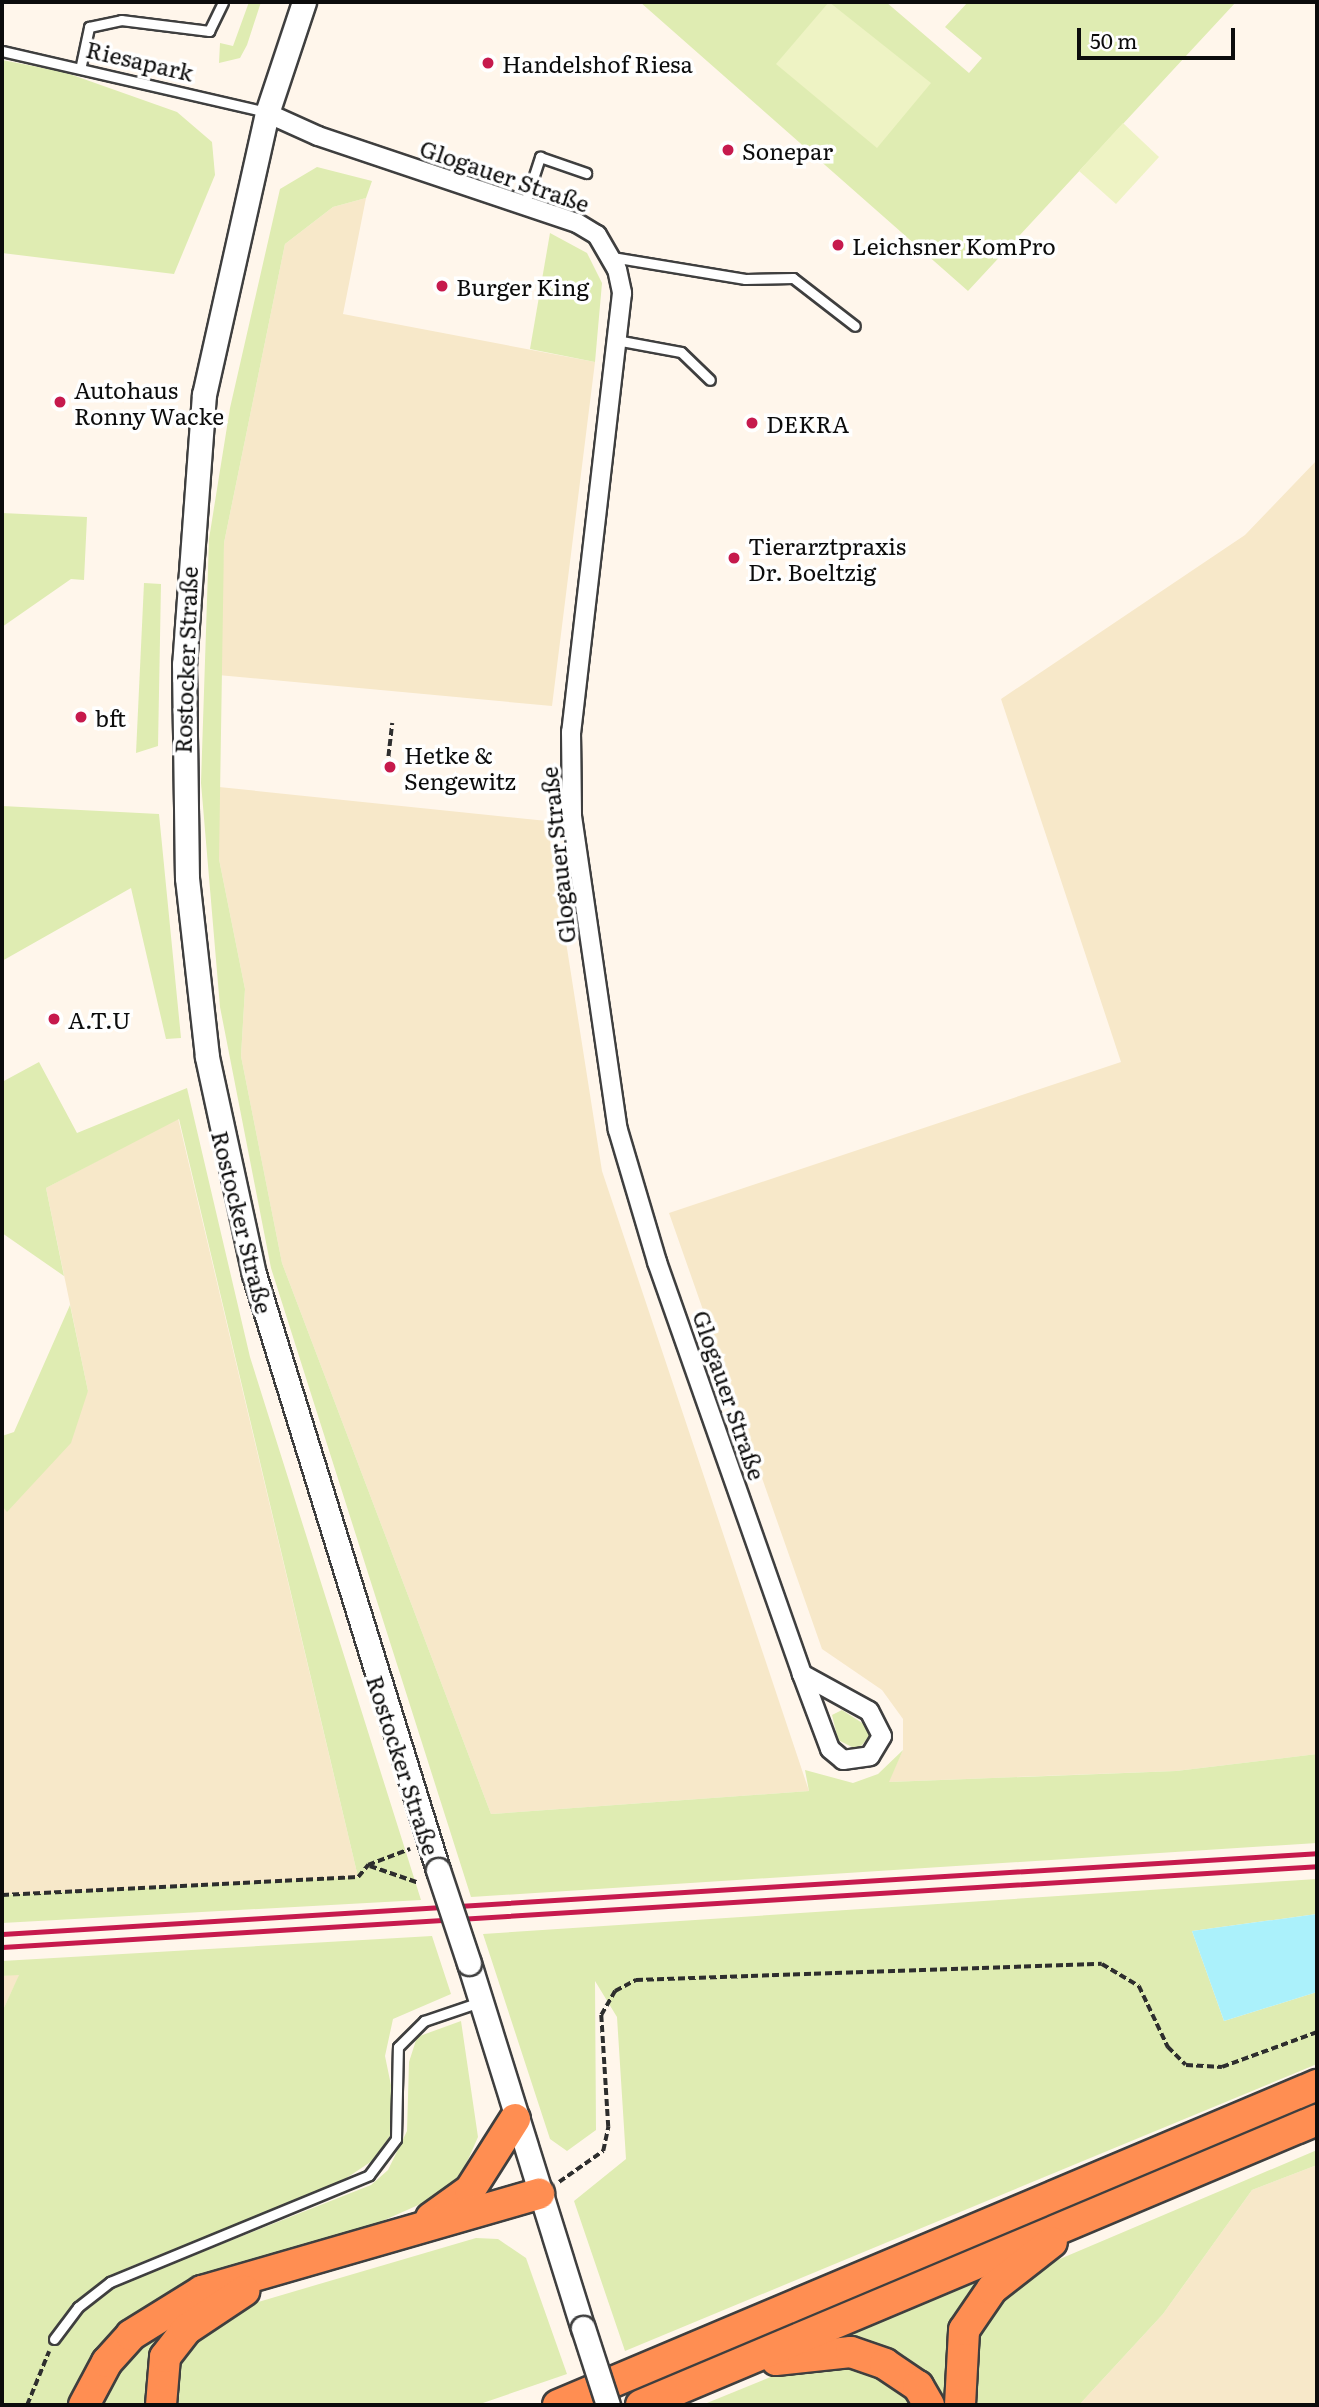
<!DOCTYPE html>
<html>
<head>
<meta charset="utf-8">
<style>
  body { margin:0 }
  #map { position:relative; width:1319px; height:2407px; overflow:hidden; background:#fff6eb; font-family:Literata,serif }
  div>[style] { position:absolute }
  .farmland>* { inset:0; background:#f7e8c9 }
  .green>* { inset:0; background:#dfecb2 }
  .pitch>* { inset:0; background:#eef3c4 }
  .water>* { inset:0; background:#abf1fb }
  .path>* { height:3.5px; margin-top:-1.75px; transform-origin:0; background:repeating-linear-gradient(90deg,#2e2e2e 0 7px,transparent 0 10.5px) }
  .roads { filter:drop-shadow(2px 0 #3f3f3f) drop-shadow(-2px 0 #3f3f3f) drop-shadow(0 2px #3f3f3f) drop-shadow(0 -2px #3f3f3f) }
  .service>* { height:9px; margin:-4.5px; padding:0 4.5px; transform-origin:4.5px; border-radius:4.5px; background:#fff }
  .minor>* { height:18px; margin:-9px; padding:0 9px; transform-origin:9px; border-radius:9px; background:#fff }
  .tertiary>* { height:23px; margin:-11.5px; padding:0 11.5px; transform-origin:11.5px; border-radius:11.5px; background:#fff }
  .trunk>* { height:30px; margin:-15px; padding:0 15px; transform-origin:15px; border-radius:15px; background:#ff8e52 }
  .rail>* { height:5px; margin:-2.5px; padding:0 2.5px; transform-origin:2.5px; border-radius:2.5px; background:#c61a4d }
  .bridges { filter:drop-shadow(2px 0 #3f3f3f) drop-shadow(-2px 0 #3f3f3f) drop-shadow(0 2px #3f3f3f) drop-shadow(0 -2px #3f3f3f) }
  .tertiary-bridge>* { height:23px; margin:-11.5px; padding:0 11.5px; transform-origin:11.5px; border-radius:11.5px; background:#fff }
  .dots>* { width:19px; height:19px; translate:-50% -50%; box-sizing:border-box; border:4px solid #fff; border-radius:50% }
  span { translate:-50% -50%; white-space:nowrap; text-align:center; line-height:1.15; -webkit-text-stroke:7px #fff; paint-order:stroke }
  .street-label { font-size:23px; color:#0c0c0c }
  .poi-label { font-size:23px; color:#0c0c0c }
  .left { translate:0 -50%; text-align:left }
  .frame { position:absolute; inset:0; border:4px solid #0c0c0c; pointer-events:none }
  .scale { position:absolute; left:1077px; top:28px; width:158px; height:32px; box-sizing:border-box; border:4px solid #0c0c0c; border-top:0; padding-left:9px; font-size:21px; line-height:24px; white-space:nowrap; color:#0c0c0c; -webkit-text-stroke:5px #fff; paint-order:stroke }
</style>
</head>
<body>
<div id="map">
  <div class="farmland">
    <i style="clip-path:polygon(366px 198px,343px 314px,595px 362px,552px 706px,218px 675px,224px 543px,285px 244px,333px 207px)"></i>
    <i style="clip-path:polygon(1317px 460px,1317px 1754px,1176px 1771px,888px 1782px,903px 1750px,903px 1719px,882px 1690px,822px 1649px,669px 1213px,1121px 1062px,1001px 699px,1245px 535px)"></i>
    <i style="clip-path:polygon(219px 787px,547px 821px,602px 1171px,809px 1791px,491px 1814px,282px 1263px,241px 1056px,245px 989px,219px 859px)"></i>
    <i style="clip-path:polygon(178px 1118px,358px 1877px,2px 1895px,2px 1506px,7px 1511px,88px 1391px,46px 1188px)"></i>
    <i style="clip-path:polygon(20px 1974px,2px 2012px,2px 1976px)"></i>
    <i style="clip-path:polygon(1317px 2165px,1317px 2405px,1079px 2405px,1163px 2314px,1252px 2190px)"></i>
  </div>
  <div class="green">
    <i style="clip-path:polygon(249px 2px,261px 2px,247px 45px,240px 58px,219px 63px,220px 43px,233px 46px)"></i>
    <i style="clip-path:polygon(640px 2px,886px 2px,969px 73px,982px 58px,945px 27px,968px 2px,1236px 2px,968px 291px)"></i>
    <i style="clip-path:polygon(2px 60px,64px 72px,177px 112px,212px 142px,215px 175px,174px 274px,2px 253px)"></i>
    <i style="clip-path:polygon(317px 167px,372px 181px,366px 198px,333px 207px,285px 244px,224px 543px,219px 859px,245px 989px,241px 1056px,282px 1263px,491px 1814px,809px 1791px,805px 1770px,853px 1783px,878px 1774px,903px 1750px,889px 1782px,1176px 1771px,1317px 1754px,1317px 1843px,471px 1897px,271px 1268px,220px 1007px,201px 783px,209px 539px,230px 408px,280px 189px)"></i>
    <i style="clip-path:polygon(550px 233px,587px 253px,602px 283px,595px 362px,530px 349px)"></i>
    <i style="clip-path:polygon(2px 513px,87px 517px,84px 580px,71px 579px,2px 627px)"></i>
    <i style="clip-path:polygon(144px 583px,161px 584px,158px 746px,136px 753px)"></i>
    <i style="clip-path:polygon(2px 806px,159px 814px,181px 1038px,166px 1039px,131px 888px,2px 961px)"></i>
    <i style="clip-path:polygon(39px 1062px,77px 1133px,187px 1088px,250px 1357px,421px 1900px,2px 1923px,2px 1895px,358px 1877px,179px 1119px,46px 1188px,64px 1276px,2px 1233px,2px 1082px)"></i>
    <i style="clip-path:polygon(70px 1305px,88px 1391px,71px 1443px,7px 1512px,2px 1506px,2px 1436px,14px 1432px)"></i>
    <i style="clip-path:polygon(842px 1710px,867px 1726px,870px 1735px,858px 1750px,838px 1740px,832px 1715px)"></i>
    <i style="clip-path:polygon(1317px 1879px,1317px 1914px,1192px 1931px,1224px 2021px,1317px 1992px,1317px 2064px,625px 2351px,574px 2201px,626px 2159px,617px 2017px,595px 1981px,596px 2130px,567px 2151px,550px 2139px,483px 1934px)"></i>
    <i style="clip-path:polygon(432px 1936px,451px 1994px,393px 2019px,385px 2056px,393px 2095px,390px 2136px,372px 2161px,339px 2183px,127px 2268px,92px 2288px,48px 2339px,58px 2345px,82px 2310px,116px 2286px,371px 2185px,388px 2170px,407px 2131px,409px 2062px,417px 2037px,461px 2021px,478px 2137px,464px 2169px,443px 2194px,351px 2235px,194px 2286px,70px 2405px,2px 2405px,2px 2012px,19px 1975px,2px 1976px,2px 1961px)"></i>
    <i style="clip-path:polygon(1317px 2150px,1317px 2165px,1252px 2190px,1163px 2314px,1079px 2405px,974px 2405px,977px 2334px,995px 2305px,1041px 2267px)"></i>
    <i style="clip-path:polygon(476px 2238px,498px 2239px,526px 2258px,567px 2374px,477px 2405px,175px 2405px,174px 2364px,195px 2331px,224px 2312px)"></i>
    <i style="clip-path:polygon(997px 2265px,948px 2405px,926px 2380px,828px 2340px)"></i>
    <i style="clip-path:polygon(173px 2317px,155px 2405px,95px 2405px,118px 2366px)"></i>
    <i style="clip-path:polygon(805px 2363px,844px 2363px,879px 2374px,919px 2405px,702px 2405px)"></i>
  </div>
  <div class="pitch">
    <i style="clip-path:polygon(829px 2px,931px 83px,877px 148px,776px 64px)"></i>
    <i style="clip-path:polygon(1123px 123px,1159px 157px,1116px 204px,1079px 171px)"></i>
  </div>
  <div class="water">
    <i style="clip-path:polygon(1317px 1914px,1317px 1992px,1224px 2021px,1192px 1931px)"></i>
  </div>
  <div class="path">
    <i style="left:387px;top:767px;width:44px;rotate:-83.5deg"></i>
    <i style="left:370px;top:1866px;width:52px;rotate:19.1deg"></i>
    <i style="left:2px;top:1895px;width:356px;rotate:-2.9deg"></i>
    <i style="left:358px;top:1877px;width:16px;rotate:-50deg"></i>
    <i style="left:368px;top:1865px;width:45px;rotate:-20.9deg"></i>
    <i style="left:559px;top:2182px;width:54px;rotate:-35.2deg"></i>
    <i style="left:603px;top:2151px;width:25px;rotate:-78deg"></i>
    <i style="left:608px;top:2127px;width:112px;rotate:-93.6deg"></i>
    <i style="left:601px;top:2015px;width:28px;rotate:-60deg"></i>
    <i style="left:615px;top:1991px;width:24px;rotate:-28deg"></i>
    <i style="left:636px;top:1980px;width:466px;rotate:-2deg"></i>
    <i style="left:1102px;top:1964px;width:43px;rotate:30.7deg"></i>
    <i style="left:1139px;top:1986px;width:68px;rotate:64.6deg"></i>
    <i style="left:1168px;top:2047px;width:25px;rotate:45deg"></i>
    <i style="left:1186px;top:2065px;width:36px;rotate:3deg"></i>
    <i style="left:1222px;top:2067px;width:101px;rotate:-20.2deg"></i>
    <i style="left:27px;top:2405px;width:58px;rotate:-67.8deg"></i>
  </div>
  <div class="roads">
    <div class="service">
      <i style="left:2px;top:51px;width:271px;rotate:13deg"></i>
      <i style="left:81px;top:65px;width:39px;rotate:-78deg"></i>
      <i style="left:89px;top:27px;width:33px;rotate:-12deg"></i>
      <i style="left:121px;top:20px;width:89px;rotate:7.1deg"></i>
      <i style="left:209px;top:31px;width:32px;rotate:-64deg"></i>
      <i style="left:524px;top:206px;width:52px;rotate:-71.9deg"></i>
      <i style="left:540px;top:157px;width:49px;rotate:19.2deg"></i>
      <i style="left:612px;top:257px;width:135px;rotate:9.4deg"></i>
      <i style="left:745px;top:279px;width:48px;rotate:-1.2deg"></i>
      <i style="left:793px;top:278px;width:78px;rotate:37.7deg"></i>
      <i style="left:616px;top:340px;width:66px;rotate:10.5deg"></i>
      <i style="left:681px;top:352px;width:40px;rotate:44deg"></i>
      <i style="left:54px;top:2339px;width:40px;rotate:-53deg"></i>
      <i style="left:78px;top:2307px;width:41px;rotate:-38deg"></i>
      <i style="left:110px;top:2282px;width:280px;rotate:-22.4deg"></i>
      <i style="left:369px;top:2175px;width:45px;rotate:-53.1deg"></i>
      <i style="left:396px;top:2139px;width:92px;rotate:-88.8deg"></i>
      <i style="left:398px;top:2047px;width:37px;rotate:-45deg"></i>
      <i style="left:424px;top:2021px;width:59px;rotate:-18.7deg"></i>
    </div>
    <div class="minor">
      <i style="left:267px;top:113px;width:56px;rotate:24.3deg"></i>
      <i style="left:318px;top:136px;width:273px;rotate:18.6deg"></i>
      <i style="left:577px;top:223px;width:23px;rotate:31deg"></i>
      <i style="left:597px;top:235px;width:39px;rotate:60deg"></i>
      <i style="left:617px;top:269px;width:25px;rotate:78deg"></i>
      <i style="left:622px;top:293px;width:442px;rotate:96.6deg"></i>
      <i style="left:571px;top:732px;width:84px;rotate:89.3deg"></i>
      <i style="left:572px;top:816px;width:317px;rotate:81.7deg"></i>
      <i style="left:618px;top:1130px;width:138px;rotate:73.5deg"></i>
      <i style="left:657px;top:1262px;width:437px;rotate:70.6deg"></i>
      <i style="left:802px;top:1674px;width:80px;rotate:69.5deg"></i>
      <i style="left:830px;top:1749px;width:17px;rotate:40deg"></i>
      <i style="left:843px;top:1760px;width:27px;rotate:-8deg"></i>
      <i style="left:870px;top:1756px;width:23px;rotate:-59deg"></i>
      <i style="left:882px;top:1736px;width:28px;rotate:-117deg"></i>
      <i style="left:869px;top:1711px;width:77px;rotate:-151.1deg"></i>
    </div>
    <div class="tertiary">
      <i style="left:304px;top:2px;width:117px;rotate:108.4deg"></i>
      <i style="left:267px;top:113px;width:288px;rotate:102.6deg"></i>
      <i style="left:204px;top:394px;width:271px;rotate:94.2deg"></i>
      <i style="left:184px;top:664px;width:214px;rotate:89.2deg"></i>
      <i style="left:187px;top:878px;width:180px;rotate:83.6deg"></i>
      <i style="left:207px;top:1057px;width:222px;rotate:77.8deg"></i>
      <i style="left:254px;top:1274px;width:624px;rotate:72.84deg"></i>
      <i style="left:469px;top:1963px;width:382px;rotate:72.7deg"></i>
    </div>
    <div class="trunk">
      <i style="left:431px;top:2218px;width:48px;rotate:-35.7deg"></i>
      <i style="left:470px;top:2190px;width:84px;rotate:-57.6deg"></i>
      <i style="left:776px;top:2360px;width:75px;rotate:-6.1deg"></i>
      <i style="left:851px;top:2352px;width:36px;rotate:19deg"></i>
      <i style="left:885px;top:2364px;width:40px;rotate:34deg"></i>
      <i style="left:918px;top:2386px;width:22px;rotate:60deg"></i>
      <i style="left:84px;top:2405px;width:49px;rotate:-61.9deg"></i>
      <i style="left:107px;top:2362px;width:36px;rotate:-48deg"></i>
      <i style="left:131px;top:2335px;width:84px;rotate:-31.8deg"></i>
      <i style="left:202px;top:2291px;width:351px;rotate:-16.1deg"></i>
      <i style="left:161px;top:2405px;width:48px;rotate:-85.2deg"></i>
      <i style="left:165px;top:2357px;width:36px;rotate:-52deg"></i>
      <i style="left:187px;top:2329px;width:69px;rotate:-33.7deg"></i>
      <i style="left:558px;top:2405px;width:824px;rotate:-22.86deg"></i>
      <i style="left:641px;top:2405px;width:734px;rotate:-22.86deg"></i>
      <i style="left:960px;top:2405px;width:75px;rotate:-86.9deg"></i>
      <i style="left:964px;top:2330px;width:50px;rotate:-55.7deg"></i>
      <i style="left:992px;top:2289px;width:76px;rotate:-38.1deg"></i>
    </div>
  </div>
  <div class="rail">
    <i style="left:2px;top:1934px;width:1317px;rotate:-3.52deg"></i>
    <i style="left:2px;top:1947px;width:1317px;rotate:-3.52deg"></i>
  </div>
  <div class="bridges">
    <div class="tertiary-bridge">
      <i style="left:438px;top:1870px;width:98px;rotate:71.6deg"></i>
      <i style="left:583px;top:2328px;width:81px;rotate:72deg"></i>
    </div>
  </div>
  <div class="dots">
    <i style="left:488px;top:63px;background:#c61a4d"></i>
    <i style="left:728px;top:150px;background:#c61a4d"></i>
    <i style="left:838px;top:245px;background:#c61a4d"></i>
    <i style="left:442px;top:286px;background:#c61a4d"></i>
    <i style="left:60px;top:402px;background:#c61a4d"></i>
    <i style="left:752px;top:423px;background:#c61a4d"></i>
    <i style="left:734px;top:558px;background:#c61a4d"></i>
    <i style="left:81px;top:717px;background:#c61a4d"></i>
    <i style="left:390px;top:767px;background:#c61a4d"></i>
    <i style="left:54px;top:1019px;background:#c61a4d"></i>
  </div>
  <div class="street-label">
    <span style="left:140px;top:60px;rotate:13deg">Riesapark</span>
    <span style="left:505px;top:175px;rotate:19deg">Glogauer Straße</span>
    <span style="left:185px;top:660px;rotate:-88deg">Rostocker Straße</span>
    <span style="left:557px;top:855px;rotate:-96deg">Glogauer Straße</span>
    <span style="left:243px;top:1222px;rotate:76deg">Rostocker Straße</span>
    <span style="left:730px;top:1395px;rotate:71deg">Glogauer Straße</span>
    <span style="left:404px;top:1765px;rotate:72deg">Rostocker Straße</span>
  </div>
  <div class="poi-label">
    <span class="left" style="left:502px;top:63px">Handelshof Riesa</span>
    <span class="left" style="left:742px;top:150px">Sonepar</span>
    <span class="left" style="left:852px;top:245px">Leichsner KomPro</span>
    <span class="left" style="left:456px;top:286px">Burger King</span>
    <span class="left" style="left:74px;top:402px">Autohaus<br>Ronny Wacke</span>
    <span class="left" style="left:766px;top:423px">DEKRA</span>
    <span class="left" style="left:748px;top:558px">Tierarztpraxis<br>Dr. Boeltzig</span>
    <span class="left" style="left:95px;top:717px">bft</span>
    <span class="left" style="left:404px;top:767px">Hetke &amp;<br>Sengewitz</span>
    <span class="left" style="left:68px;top:1019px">A.T.U</span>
  </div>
  <div class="frame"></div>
  <div class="scale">50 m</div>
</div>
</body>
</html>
